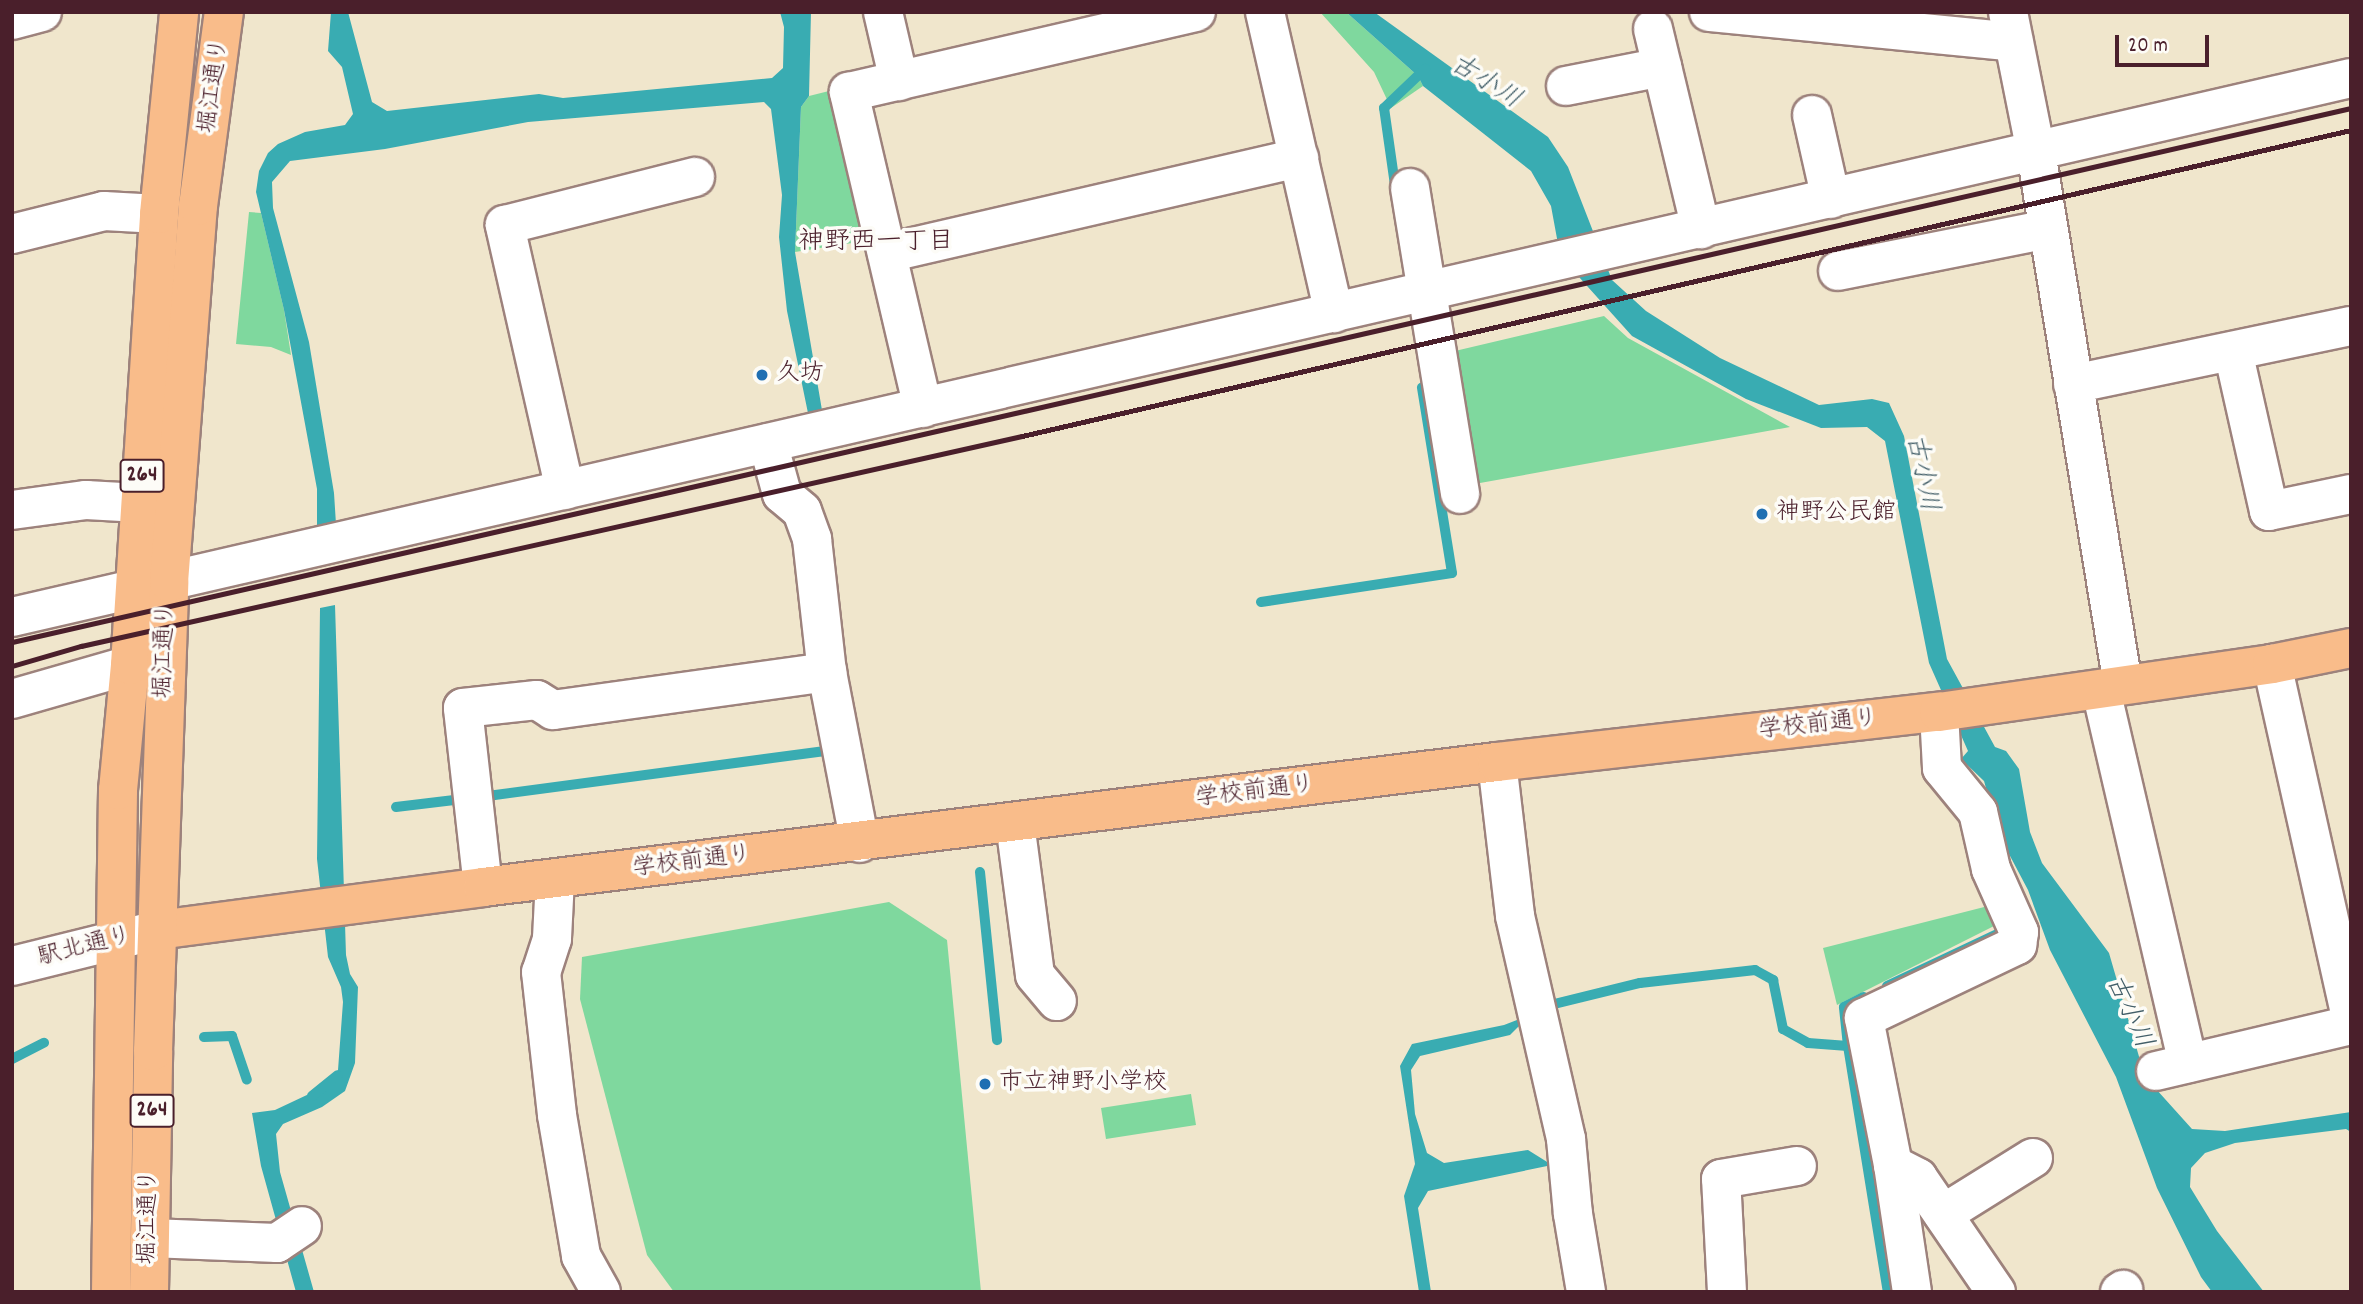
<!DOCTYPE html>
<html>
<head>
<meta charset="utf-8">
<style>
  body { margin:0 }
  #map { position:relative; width:2363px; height:1304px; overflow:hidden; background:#f0e6cc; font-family:Dekko,"Klee One",sans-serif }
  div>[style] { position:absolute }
  .green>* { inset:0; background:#7fd89e }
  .water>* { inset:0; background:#39acb2 }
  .stream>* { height:10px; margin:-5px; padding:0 5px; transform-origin:5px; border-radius:5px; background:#39acb2 }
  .roads { filter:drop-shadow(2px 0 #9d827c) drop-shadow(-2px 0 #9d827c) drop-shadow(0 2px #9d827c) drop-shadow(0 -2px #9d827c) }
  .minor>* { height:38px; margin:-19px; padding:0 19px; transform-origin:19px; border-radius:19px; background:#fff }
  .major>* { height:38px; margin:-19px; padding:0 19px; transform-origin:19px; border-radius:19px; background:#f9bc8a }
  .highway>* { height:38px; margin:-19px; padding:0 19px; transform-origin:19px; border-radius:19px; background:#f9bc8a }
  .rail>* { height:5px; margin:-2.5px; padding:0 2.5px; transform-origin:2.5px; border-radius:2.5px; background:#4a1f2b }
  .dots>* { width:19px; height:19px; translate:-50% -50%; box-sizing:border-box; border:4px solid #fdfcf7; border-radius:50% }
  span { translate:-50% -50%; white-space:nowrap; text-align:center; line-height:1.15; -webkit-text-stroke:7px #fdfcf7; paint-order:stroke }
  .shield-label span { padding:2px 5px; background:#fdfcf7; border:2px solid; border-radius:5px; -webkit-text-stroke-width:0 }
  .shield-label { font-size:23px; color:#4a1f2b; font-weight:700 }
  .street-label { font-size:24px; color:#4a1f2b }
  .poi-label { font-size:24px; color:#4a1f2b }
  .left { translate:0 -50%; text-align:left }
  .water-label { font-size:26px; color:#425e68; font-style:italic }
  .neighbourhood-label { font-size:26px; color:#4a1f2b }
  .frame { position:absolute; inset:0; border:14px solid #4a1f2b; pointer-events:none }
  .scale { position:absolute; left:2115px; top:35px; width:94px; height:32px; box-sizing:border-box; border:4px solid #4a1f2b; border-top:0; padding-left:9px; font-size:21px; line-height:24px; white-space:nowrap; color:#4a1f2b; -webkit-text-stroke:5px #fdfcf7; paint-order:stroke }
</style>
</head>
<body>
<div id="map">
  <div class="green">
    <i style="clip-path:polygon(1320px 12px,1346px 12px,1418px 76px,1423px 86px,1391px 108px,1374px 72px)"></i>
    <i style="clip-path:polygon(833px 90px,871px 240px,795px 252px,801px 107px,809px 96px)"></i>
    <i style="clip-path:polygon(249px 212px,261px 213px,284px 310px,291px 355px,271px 347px,236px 344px)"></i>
    <i style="clip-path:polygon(1604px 316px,1628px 338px,1790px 427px,1441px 490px,1421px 359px)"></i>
    <i style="clip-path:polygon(889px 902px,947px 940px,981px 1292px,674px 1292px,647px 1255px,580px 999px,582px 957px)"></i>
    <i style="clip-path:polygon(1996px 904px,1996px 925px,1837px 1005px,1823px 948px)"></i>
    <i style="clip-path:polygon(1191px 1094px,1196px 1125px,1106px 1139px,1101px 1108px)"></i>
  </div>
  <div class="water">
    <i style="clip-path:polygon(331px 12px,348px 12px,372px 102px,387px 111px,539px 94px,563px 98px,772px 78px,783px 68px,784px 27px,780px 12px,811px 12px,809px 96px,801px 107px,795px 252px,823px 416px,809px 418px,787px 311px,779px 237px,782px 195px,771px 109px,764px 102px,528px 122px,385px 149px,290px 161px,272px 182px,273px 208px,309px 342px,334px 493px,336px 524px,317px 529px,317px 489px,284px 310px,256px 192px,259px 171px,268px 153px,278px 144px,305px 132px,345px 125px,353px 114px,342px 67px,328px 51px)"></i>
    <i style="clip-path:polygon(1346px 12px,1374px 12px,1548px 137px,1568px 167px,1612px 280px,1646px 311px,1720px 358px,1819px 405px,1872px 399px,1889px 403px,1904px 436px,1947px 659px,1995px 747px,2006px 751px,2019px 769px,2030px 832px,2042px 863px,2109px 953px,2140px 1060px,2156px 1089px,2192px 1129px,2225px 1131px,2351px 1112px,2351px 1132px,2346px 1129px,2235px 1143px,2205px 1153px,2191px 1168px,2190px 1187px,2217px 1231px,2264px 1292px,2212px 1292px,2201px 1277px,2157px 1188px,2116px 1077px,2050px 950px,2028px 890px,2000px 837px,1984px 781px,1961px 759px,1968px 751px,1929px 663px,1885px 441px,1867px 427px,1821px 428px,1746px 399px,1632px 336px,1579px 277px,1558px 244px,1551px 206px,1531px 171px,1423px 86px,1418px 76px)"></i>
    <i style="clip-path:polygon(335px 605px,346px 955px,350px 974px,358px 987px,355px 1063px,345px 1091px,322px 1107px,283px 1124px,276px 1134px,280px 1172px,314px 1292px,296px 1292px,261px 1166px,252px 1113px,275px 1110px,326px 1086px,338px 1070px,343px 1002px,341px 987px,328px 957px,317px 859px,320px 608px)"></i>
    <i style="clip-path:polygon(1530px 1015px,1510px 1035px,1420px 1056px,1411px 1070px,1415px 1114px,1427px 1153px,1444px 1163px,1528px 1150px,1552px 1165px,1428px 1191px,1418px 1208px,1431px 1292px,1419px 1292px,1404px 1196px,1415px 1164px,1400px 1066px,1412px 1044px,1504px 1025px)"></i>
  </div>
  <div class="stream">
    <i style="left:1396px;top:192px;width:85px;rotate:-98.1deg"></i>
    <i style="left:1384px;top:108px;width:57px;rotate:-43.6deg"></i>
    <i style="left:1261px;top:602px;width:193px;rotate:-8.6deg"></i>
    <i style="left:1452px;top:573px;width:188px;rotate:-99.2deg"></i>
    <i style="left:480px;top:797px;width:350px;rotate:-7.6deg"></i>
    <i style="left:396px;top:807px;width:67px;rotate:-6.8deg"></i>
    <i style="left:980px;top:872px;width:169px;rotate:84.2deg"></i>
    <i style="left:1887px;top:986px;width:136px;rotate:-25.2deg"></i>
    <i style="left:1542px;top:1007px;width:101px;rotate:-13.8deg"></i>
    <i style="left:1640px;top:983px;width:116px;rotate:-6.4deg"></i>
    <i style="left:1755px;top:970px;width:21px;rotate:29deg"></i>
    <i style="left:1773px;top:980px;width:50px;rotate:78.5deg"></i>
    <i style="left:1783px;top:1029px;width:29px;rotate:29deg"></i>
    <i style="left:1808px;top:1043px;width:40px;rotate:4.3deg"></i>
    <i style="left:1848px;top:1046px;width:39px;rotate:-96deg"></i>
    <i style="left:1844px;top:1007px;width:22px;rotate:-27deg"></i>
    <i style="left:204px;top:1037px;width:28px;rotate:-2deg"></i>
    <i style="left:232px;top:1036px;width:46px;rotate:71.2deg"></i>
    <i style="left:1848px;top:1046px;width:249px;rotate:80.8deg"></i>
    <i style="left:12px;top:1059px;width:36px;rotate:-27deg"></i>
    <i style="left:312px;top:1096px;width:33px;rotate:-39deg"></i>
  </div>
  <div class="roads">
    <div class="minor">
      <i style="left:883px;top:12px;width:71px;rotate:76.9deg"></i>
      <i style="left:1265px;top:12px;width:309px;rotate:77.1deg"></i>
      <i style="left:1709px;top:12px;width:306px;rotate:5.6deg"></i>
      <i style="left:2008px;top:12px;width:143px;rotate:78.7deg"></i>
      <i style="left:2036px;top:152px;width:540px;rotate:80.73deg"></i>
      <i style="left:12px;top:20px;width:31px;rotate:-15deg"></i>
      <i style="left:1653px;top:29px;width:206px;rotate:76.5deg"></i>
      <i style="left:1566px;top:86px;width:98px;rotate:-11.2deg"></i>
      <i style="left:1812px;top:115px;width:86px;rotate:77.3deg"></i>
      <i style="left:1410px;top:188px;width:310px;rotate:80.7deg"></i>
      <i style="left:12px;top:234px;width:95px;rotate:-14deg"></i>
      <i style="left:104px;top:211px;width:55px;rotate:3.1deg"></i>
      <i style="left:887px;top:253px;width:423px;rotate:-13deg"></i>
      <i style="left:1838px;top:271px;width:214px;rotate:-11.3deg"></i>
      <i style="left:2233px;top:351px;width:164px;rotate:77.3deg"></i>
      <i style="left:2269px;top:511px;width:84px;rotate:-11.7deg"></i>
      <i style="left:2073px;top:384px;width:284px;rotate:-11.8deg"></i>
      <i style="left:923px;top:408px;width:325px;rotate:-103.2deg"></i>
      <i style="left:849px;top:92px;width:356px;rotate:-13deg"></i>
      <i style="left:768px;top:443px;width:53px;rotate:74.6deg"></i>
      <i style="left:782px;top:494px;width:26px;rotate:40deg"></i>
      <i style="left:802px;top:511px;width:30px;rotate:70deg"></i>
      <i style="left:812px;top:539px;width:134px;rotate:83.6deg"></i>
      <i style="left:827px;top:672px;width:174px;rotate:79.1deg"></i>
      <i style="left:565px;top:490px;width:272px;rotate:-102.8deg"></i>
      <i style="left:505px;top:225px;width:196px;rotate:-14.2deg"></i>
      <i style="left:12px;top:510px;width:75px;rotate:-7.7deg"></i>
      <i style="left:86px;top:500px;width:54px;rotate:3.2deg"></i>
      <i style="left:12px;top:617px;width:2400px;rotate:-12.98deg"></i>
      <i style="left:2272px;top:664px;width:362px;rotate:77.4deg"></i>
      <i style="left:2101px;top:690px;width:383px;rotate:76.9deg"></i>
      <i style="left:12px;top:699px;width:123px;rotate:-16.1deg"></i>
      <i style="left:130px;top:665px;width:29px;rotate:-6deg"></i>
      <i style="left:1497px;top:762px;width:155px;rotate:83.3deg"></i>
      <i style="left:1515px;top:916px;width:229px;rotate:77.1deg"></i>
      <i style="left:1566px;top:1139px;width:75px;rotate:84.7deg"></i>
      <i style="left:1573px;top:1214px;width:79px;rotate:80.5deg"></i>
      <i style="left:1015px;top:823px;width:153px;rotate:82.5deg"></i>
      <i style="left:1035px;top:975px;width:34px;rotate:50deg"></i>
      <i style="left:555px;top:879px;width:60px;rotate:92.9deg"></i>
      <i style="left:552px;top:939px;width:35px;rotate:108deg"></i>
      <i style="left:541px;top:972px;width:144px;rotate:83.6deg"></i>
      <i style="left:557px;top:1115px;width:143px;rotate:80.3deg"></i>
      <i style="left:581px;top:1256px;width:41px;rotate:60.9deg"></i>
      <i style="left:483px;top:887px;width:180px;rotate:-96.4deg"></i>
      <i style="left:463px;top:708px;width:74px;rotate:-6.2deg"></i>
      <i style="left:537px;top:700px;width:19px;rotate:32deg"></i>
      <i style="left:553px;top:710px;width:277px;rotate:-7.9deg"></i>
      <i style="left:12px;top:966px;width:150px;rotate:-13.9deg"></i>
      <i style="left:2156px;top:1071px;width:200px;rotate:-13.3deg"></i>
      <i style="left:1893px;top:1165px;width:28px;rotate:27deg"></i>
      <i style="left:1918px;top:1178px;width:138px;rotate:55.6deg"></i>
      <i style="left:1943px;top:1214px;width:106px;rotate:-31.9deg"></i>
      <i style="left:150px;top:1238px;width:127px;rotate:2.3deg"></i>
      <i style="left:277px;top:1243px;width:30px;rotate:-34deg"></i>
      <i style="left:1727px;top:1292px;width:113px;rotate:-93deg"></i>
      <i style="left:1721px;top:1179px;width:77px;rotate:-9.7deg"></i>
      <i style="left:1912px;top:1292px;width:128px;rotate:-98.5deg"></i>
      <i style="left:1893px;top:1165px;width:150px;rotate:-101.2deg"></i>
      <i style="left:1864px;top:1018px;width:170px;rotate:-25.5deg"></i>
      <i style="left:2017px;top:945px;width:13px;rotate:-81deg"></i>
      <i style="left:2019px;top:932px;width:69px;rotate:-114deg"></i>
      <i style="left:1991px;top:869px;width:58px;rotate:-102.8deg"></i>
      <i style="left:1978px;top:812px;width:57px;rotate:-129.3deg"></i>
      <i style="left:1942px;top:768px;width:56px;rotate:-93.1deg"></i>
      <i style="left:2120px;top:1292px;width:4px;rotate:-34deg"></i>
    </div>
    <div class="major">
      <i style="left:158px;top:930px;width:328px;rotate:-7.5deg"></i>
      <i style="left:483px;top:887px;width:1022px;rotate:-7.03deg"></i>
      <i style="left:1497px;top:762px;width:445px;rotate:-6.5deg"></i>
      <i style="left:1939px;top:712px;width:336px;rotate:-8.2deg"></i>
      <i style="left:2272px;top:664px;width:81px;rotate:-11.4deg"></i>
    </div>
    <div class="highway">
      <i style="left:111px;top:1292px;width:502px;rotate:-89.2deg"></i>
      <i style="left:118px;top:790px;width:126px;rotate:-84.5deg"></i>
      <i style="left:130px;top:665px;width:452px;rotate:-86.3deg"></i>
      <i style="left:159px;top:214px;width:203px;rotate:-84.3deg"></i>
      <i style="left:149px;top:1292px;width:241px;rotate:-89deg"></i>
      <i style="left:153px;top:1051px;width:469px;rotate:-88deg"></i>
      <i style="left:169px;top:582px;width:377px;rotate:-85.6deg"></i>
      <i style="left:198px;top:206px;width:196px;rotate:-82.4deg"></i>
    </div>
  </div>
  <div class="rail">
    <i style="left:12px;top:642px;width:2399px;rotate:-12.86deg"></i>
    <i style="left:12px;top:666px;width:72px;rotate:-16.2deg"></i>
    <i style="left:81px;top:646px;width:964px;rotate:-12.58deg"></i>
    <i style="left:1022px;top:436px;width:1364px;rotate:-12.97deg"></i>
  </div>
  <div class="dots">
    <i style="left:762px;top:375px;background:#1f6fb2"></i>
    <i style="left:1762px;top:514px;background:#1f6fb2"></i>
    <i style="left:985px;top:1084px;background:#1f6fb2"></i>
  </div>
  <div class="shield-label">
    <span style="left:142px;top:476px">264</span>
    <span style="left:152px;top:1111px">264</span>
  </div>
  <div class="street-label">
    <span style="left:215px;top:86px;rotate:-82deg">堀江通り</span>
    <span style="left:166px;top:651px;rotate:-88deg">堀江通り</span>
    <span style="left:1818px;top:726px;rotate:-6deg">学校前通り</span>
    <span style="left:1255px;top:793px;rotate:-7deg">学校前通り</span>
    <span style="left:692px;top:863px;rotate:-7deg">学校前通り</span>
    <span style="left:85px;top:948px;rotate:-14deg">駅北通り</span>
    <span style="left:150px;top:1217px;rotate:-89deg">堀江通り</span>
  </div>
  <div class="poi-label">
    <span class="left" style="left:776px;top:375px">久坊</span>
    <span class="left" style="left:1776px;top:514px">神野公民館</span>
    <span class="left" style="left:999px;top:1084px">市立神野小学校</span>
  </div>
  <div class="water-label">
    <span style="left:1485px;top:83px;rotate:32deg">古小川</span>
    <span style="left:1921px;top:473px;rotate:79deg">古小川</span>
    <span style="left:2128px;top:1012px;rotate:66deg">古小川</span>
  </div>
  <div class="neighbourhood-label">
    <span style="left:876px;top:243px">神野西一丁目</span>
  </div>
  <div class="frame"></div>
  <div class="scale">20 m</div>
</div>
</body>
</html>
